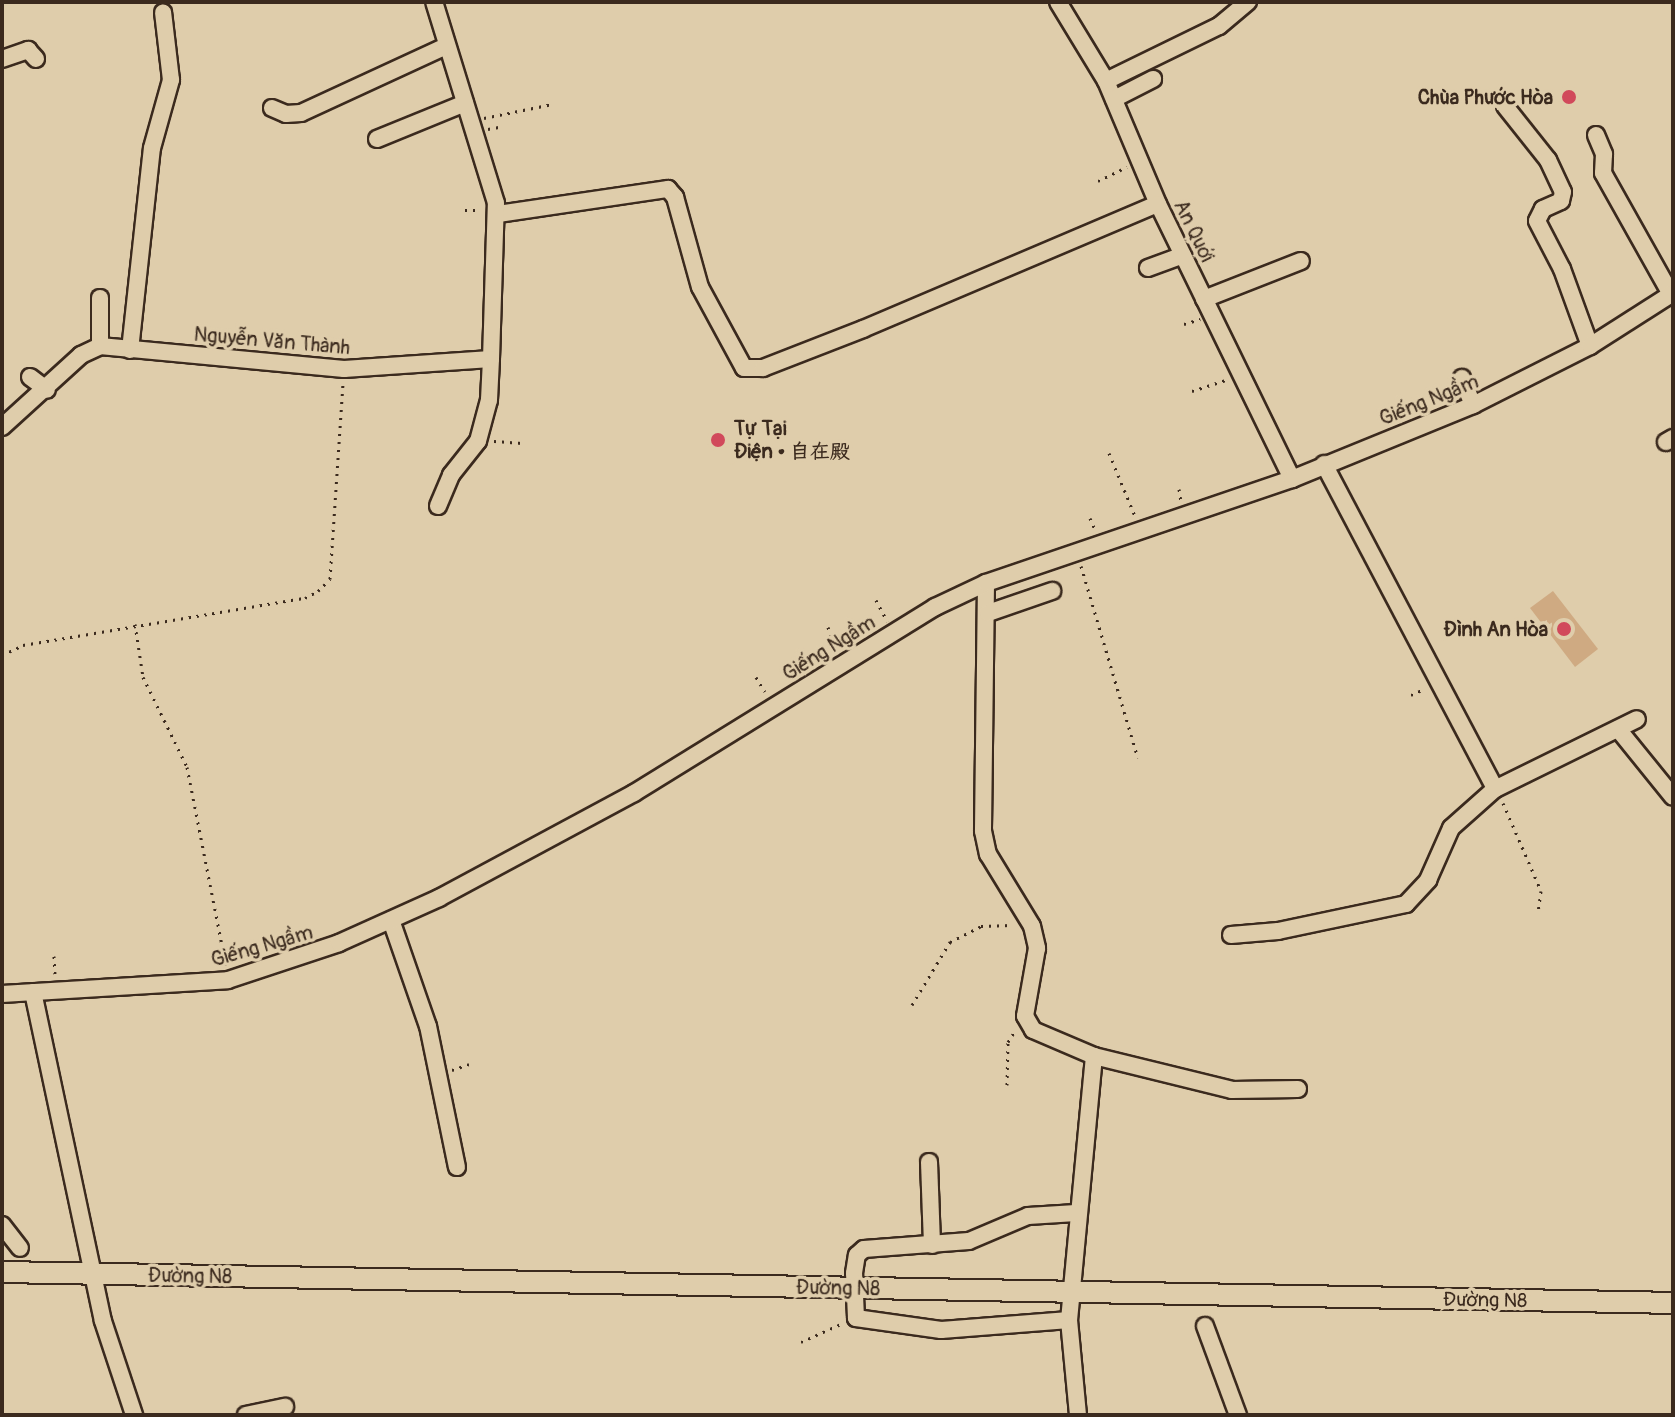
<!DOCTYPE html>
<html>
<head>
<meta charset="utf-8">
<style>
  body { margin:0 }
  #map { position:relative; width:1675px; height:1417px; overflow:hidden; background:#dfcdab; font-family:Pangolin,"LXGW WenKai TC",sans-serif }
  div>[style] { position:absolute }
  .building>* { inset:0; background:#cfaa82 }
  .path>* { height:3px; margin-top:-1.5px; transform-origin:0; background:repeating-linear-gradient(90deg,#3b2a1e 0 2px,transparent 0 8px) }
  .roads { filter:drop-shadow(2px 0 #3b2a1e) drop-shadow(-2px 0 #3b2a1e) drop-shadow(0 2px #3b2a1e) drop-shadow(0 -2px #3b2a1e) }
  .minor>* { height:16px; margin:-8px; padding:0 8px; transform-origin:8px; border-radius:8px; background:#dfcdab }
  .major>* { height:20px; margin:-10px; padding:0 10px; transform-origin:10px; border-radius:10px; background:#dfcdab }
  .dots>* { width:22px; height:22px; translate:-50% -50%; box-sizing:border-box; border:4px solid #dfcdab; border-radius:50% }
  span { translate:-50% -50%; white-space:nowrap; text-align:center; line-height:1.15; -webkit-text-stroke:7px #dfcdab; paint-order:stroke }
  .poi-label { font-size:20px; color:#3b2a1e; font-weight:700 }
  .right { translate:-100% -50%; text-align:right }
  .left { translate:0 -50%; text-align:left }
  .street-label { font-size:20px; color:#3b2a1e }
  .frame { position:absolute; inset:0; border:4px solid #3b2a1e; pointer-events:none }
</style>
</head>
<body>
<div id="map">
  <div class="building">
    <i style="clip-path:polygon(1553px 591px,1598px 649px,1575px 667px,1530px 608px)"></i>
  </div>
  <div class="path">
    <i style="left:484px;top:118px;width:70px;rotate:-11.5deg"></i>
    <i style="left:488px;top:129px;width:11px;rotate:-10deg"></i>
    <i style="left:1098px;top:181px;width:32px;rotate:-26deg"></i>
    <i style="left:465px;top:210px;width:16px"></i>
    <i style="left:1184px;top:324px;width:17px;rotate:-17deg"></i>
    <i style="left:1192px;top:391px;width:38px;rotate:-18deg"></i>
    <i style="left:494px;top:441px;width:32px;rotate:4deg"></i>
    <i style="left:1109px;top:453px;width:68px;rotate:67.6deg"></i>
    <i style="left:1179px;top:489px;width:12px;rotate:81deg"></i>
    <i style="left:1090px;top:518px;width:13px;rotate:67deg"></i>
    <i style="left:1081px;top:566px;width:200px;rotate:73.5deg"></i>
    <i style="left:876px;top:600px;width:24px;rotate:62deg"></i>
    <i style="left:135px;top:624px;width:54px;rotate:81.4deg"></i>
    <i style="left:143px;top:677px;width:100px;rotate:63.9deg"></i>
    <i style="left:187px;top:767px;width:202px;rotate:78.9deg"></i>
    <i style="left:828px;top:627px;width:26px;rotate:72deg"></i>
    <i style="left:2px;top:655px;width:23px;rotate:-25deg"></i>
    <i style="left:23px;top:645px;width:286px;rotate:-9.5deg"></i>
    <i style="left:305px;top:598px;width:15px;rotate:-28deg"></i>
    <i style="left:318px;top:591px;width:17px;rotate:-45deg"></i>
    <i style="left:330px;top:579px;width:195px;rotate:-86.2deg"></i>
    <i style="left:756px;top:677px;width:17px;rotate:59deg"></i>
    <i style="left:1411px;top:695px;width:14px;rotate:-25deg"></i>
    <i style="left:1503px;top:803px;width:96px;rotate:66.6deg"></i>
    <i style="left:1541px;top:891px;width:22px;rotate:98deg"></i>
    <i style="left:54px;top:956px;width:18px;rotate:87deg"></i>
    <i style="left:912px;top:1005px;width:74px;rotate:-58.9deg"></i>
    <i style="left:950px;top:942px;width:35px;rotate:-27deg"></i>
    <i style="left:981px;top:926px;width:31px;rotate:-2deg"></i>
    <i style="left:452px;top:1070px;width:18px;rotate:-19deg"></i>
    <i style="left:1007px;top:1085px;width:43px;rotate:-88.7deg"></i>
    <i style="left:1008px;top:1042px;width:13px;rotate:-58deg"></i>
    <i style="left:801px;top:1342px;width:44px;rotate:-24.2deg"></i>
  </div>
  <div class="roads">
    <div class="minor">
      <i style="left:1058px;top:2px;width:92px;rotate:58.7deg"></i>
      <i style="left:1106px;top:81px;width:134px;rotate:67.1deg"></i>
      <i style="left:1158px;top:204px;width:306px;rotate:64deg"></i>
      <i style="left:2px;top:59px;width:28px;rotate:-19deg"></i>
      <i style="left:28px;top:50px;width:12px;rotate:48deg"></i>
      <i style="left:1106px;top:81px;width:126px;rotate:-26deg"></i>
      <i style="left:1219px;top:26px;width:38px;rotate:-40deg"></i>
      <i style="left:1114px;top:99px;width:44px;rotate:-27.1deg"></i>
      <i style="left:1505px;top:106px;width:69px;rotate:51.5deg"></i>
      <i style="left:1548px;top:160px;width:35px;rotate:65deg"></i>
      <i style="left:1563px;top:192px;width:9px;rotate:103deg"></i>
      <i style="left:1561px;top:201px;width:20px;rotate:156deg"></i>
      <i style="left:1543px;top:209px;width:13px;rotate:117deg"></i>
      <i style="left:1537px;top:221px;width:54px;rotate:62.5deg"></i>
      <i style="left:1562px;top:269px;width:82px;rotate:70deg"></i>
      <i style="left:272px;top:108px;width:15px;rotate:23deg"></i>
      <i style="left:286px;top:114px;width:15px;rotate:-4deg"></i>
      <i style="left:301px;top:113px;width:160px;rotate:-24.8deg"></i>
      <i style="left:1596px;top:135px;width:21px;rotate:67deg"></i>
      <i style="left:1604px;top:154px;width:19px;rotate:93deg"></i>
      <i style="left:1603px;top:173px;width:139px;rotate:60.7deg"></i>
      <i style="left:377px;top:139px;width:95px;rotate:-22.2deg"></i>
      <i style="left:498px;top:214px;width:172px;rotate:-8.4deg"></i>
      <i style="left:668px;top:189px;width:11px;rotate:49deg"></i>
      <i style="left:675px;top:197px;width:93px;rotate:74.5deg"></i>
      <i style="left:700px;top:287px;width:92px;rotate:61.5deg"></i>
      <i style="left:744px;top:368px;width:19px"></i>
      <i style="left:763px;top:368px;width:107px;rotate:-21.3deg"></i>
      <i style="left:863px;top:329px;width:320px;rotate:-23deg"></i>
      <i style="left:1148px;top:268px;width:37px;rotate:-20deg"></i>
      <i style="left:100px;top:298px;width:48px;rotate:90deg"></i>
      <i style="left:1204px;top:299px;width:104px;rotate:-21.4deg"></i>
      <i style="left:130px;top:350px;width:203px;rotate:-83.8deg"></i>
      <i style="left:152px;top:148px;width:71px;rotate:-74.4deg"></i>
      <i style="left:171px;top:80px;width:68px;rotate:-96.7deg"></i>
      <i style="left:30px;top:377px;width:21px;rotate:37deg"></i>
      <i style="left:1462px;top:378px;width:29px;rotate:68deg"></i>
      <i style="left:2px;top:427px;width:107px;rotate:-42.3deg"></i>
      <i style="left:81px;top:355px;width:21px;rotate:-25deg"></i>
      <i style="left:100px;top:346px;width:245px;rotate:5.4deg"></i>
      <i style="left:344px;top:369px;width:147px;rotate:-3.9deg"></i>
      <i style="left:491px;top:359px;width:156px;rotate:-88.2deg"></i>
      <i style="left:496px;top:203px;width:210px;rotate:-107.1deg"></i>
      <i style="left:1666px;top:442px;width:8px;rotate:-30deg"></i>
      <i style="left:1324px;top:464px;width:367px;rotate:62.2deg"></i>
      <i style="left:1495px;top:789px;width:158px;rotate:-26.2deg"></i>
      <i style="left:438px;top:506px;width:34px;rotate:-67deg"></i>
      <i style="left:451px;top:475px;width:43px;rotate:-51.5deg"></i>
      <i style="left:478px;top:441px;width:42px;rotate:-75deg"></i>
      <i style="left:489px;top:400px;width:41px;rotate:-87.2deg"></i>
      <i style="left:986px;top:583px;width:248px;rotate:90.7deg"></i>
      <i style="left:983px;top:831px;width:24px;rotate:78deg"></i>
      <i style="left:988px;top:854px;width:84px;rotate:58.6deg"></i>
      <i style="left:1032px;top:926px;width:23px;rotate:77deg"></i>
      <i style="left:1037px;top:948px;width:69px;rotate:100deg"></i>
      <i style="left:1025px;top:1016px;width:16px;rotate:60deg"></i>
      <i style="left:1033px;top:1030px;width:66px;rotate:23.1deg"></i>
      <i style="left:1094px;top:1056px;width:265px;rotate:95.4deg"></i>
      <i style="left:1069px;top:1320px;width:95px;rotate:84.6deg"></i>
      <i style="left:988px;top:613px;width:68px;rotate:-19deg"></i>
      <i style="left:1618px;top:729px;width:87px;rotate:51deg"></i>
      <i style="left:391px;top:920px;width:112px;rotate:70.8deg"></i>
      <i style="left:428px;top:1026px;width:144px;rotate:78.4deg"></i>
      <i style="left:1231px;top:935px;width:47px;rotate:-4.9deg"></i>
      <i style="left:1278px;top:931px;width:131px;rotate:-11.9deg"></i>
      <i style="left:1406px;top:904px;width:33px;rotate:-47deg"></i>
      <i style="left:1428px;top:880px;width:57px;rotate:-66.1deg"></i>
      <i style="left:1451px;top:828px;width:59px;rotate:-41.6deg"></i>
      <i style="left:33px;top:992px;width:336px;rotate:78deg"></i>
      <i style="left:103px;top:1321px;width:99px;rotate:71.7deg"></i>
      <i style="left:2px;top:994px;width:226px;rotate:-3.5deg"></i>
      <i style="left:228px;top:980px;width:117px;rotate:-18.4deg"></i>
      <i style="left:339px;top:943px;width:110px;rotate:-24.2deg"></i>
      <i style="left:439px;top:898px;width:221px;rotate:-28.3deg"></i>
      <i style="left:634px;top:793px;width:354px;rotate:-31.7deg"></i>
      <i style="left:935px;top:607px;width:56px;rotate:-25.2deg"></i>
      <i style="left:986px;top:583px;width:323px;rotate:-18.8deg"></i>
      <i style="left:1292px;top:479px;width:196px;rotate:-22.2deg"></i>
      <i style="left:1473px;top:405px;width:131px;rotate:-26.8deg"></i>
      <i style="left:1590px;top:346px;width:98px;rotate:-32.6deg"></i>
      <i style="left:1094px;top:1056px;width:142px;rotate:13.8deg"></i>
      <i style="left:1232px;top:1090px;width:66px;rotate:-0.9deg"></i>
      <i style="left:929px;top:1162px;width:83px;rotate:87.9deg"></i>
      <i style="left:2px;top:1225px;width:29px;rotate:52deg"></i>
      <i style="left:1069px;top:1320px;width:128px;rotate:175.5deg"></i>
      <i style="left:941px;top:1330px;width:86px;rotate:-172deg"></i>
      <i style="left:856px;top:1318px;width:45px;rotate:-92.5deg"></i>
      <i style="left:854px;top:1273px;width:18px;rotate:-81deg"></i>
      <i style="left:857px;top:1255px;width:9px;rotate:-41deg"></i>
      <i style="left:864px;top:1249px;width:105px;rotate:-4.4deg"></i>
      <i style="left:969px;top:1241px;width:64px;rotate:-23deg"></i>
      <i style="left:1028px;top:1216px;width:48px;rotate:-3.6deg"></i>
      <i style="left:1205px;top:1326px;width:95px;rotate:69.7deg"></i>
      <i style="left:246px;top:1415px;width:40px;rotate:-12deg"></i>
    </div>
    <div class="major">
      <i style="left:2px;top:1272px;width:1671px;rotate:1.06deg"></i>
    </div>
  </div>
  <div class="dots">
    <i style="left:1569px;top:97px;background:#d1495b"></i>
    <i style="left:718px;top:440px;background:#d1495b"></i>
    <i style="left:1564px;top:629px;background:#d1495b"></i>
  </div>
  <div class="poi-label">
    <span class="right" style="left:1553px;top:97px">Chùa Phước Hòa</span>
    <span class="left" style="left:734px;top:440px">Tự Tại<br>Điện • 自在殿</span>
    <span class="right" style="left:1548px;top:629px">Đình An Hòa</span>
  </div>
  <div class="street-label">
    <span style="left:1194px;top:231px;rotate:64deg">An Quới</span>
    <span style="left:272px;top:341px;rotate:5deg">Nguyễn Văn Thành</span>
    <span style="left:1429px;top:400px;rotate:-22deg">Giếng Ngầm</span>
    <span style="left:829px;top:648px;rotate:-32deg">Giếng Ngầm</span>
    <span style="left:262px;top:946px;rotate:-16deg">Giếng Ngầm</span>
    <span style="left:190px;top:1276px;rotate:1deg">Đường N8</span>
    <span style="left:838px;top:1288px;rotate:1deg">Đường N8</span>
    <span style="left:1485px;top:1300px;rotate:1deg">Đường N8</span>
  </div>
  <div class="frame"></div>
</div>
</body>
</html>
